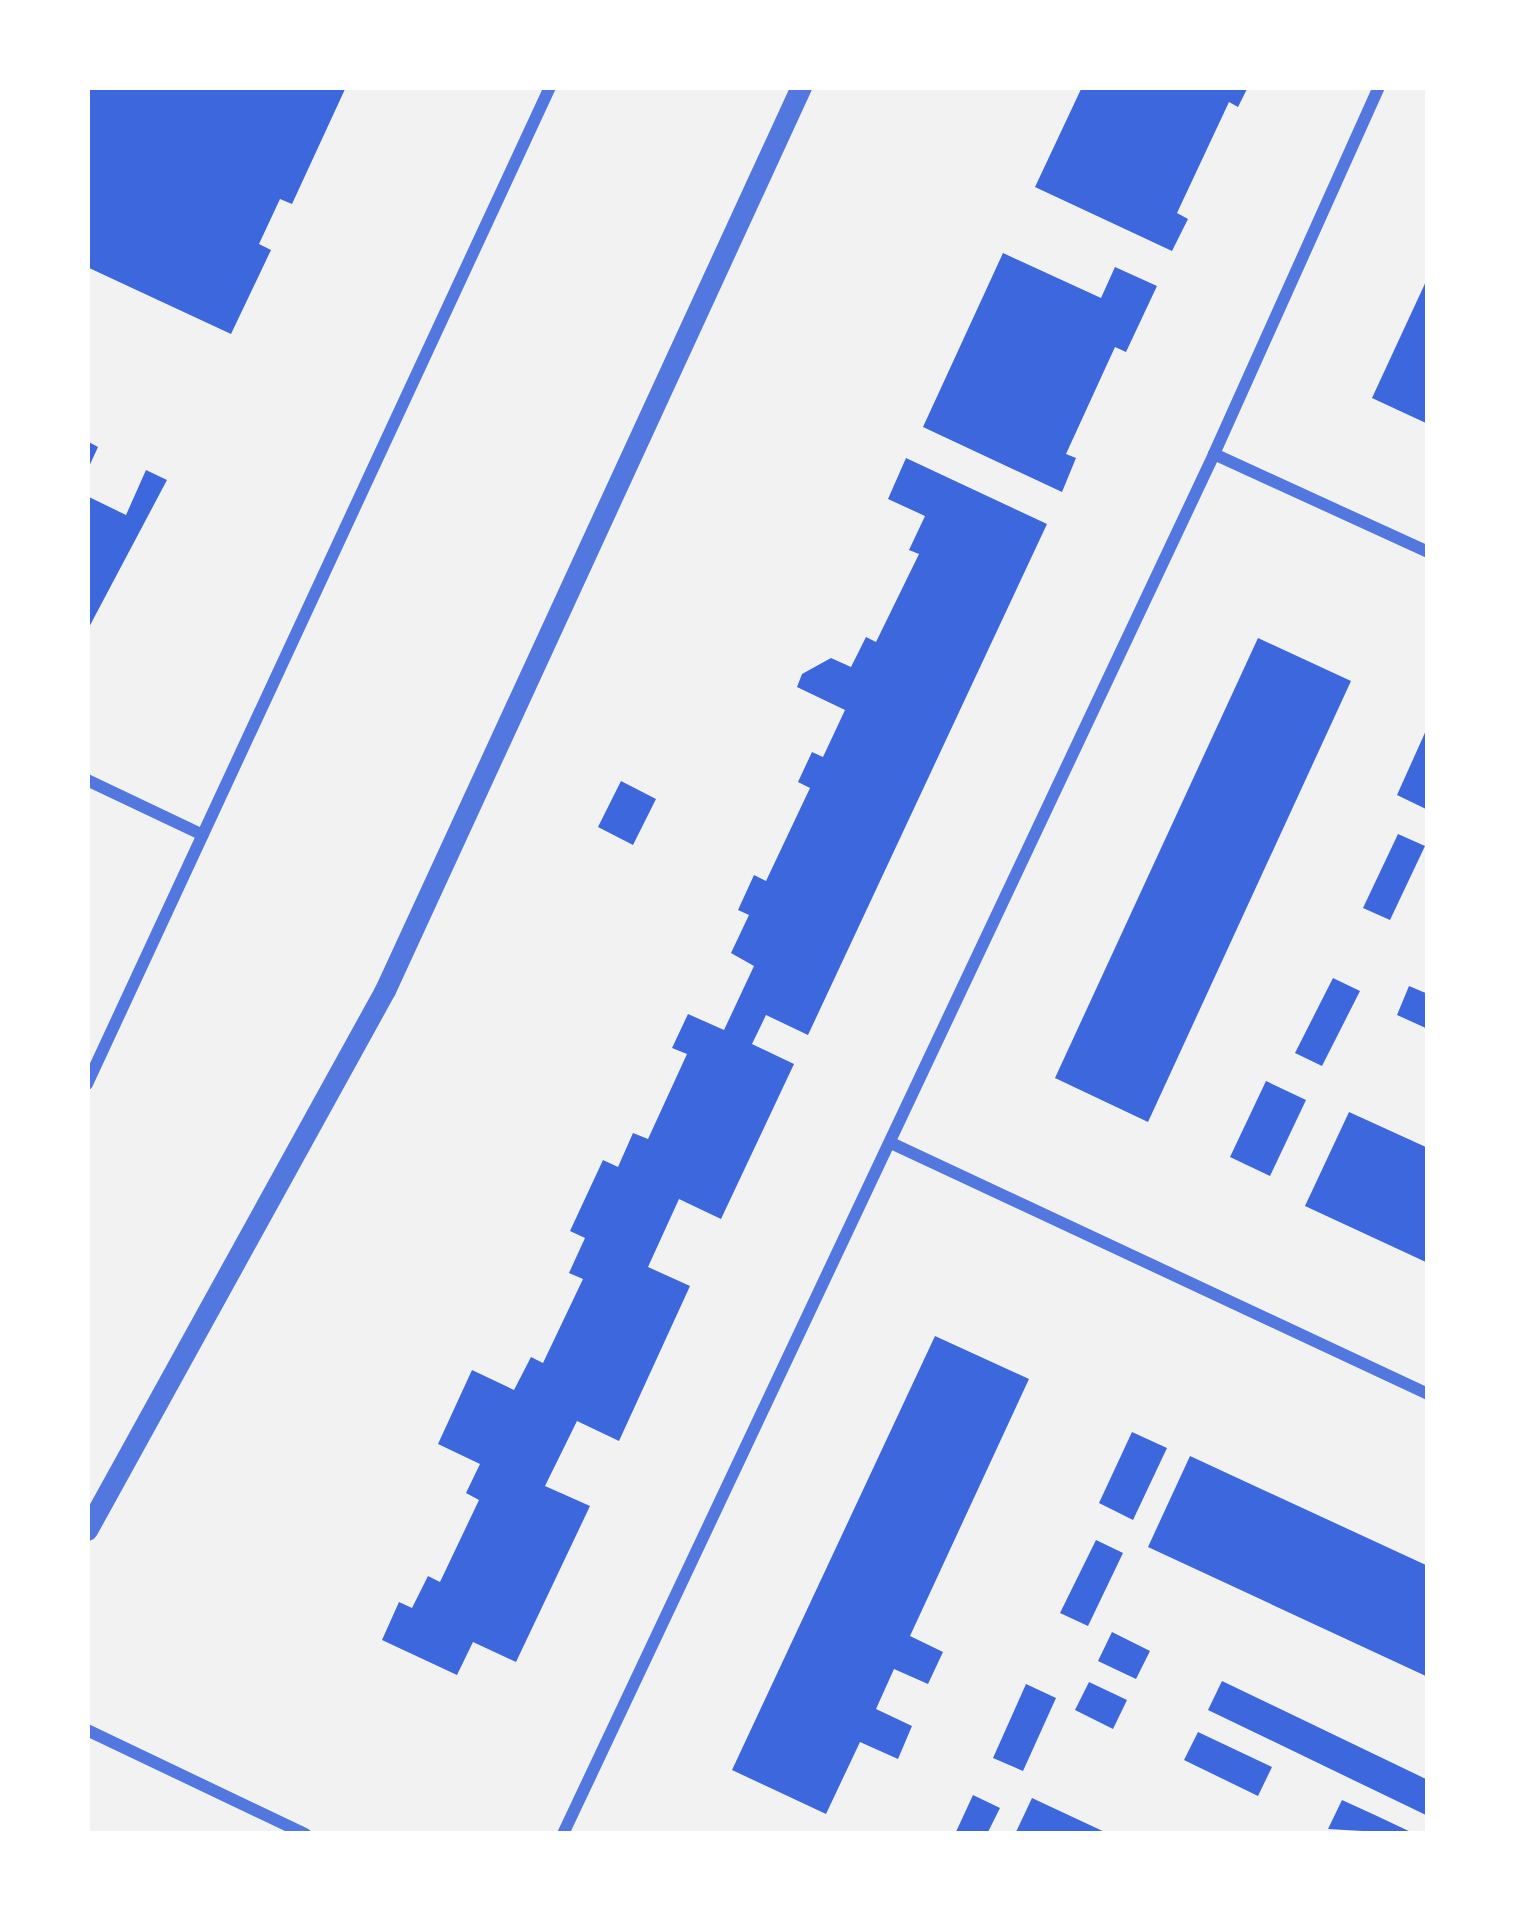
<!DOCTYPE html>
<html>
<head>
<meta charset="utf-8">
<style>
  body { margin:0 }
  #map { position:relative; width:1515px; height:1921px; overflow:hidden; background:#f2f2f2; font-family:Rubik,sans-serif }
  div>[style] { position:absolute }
  .building>* { inset:0; background:#3d67dc }
  .minor>* { height:12px; margin:-6px; padding:0 6px; transform-origin:6px; border-radius:6px; background:#5277de }
  .tertiary>* { height:21px; margin:-10.5px; padding:0 10.5px; transform-origin:10.5px; border-radius:10.5px; background:#5277de }
  span { translate:-50% -50%; white-space:nowrap; text-align:center; line-height:1.15; -webkit-text-stroke:10px #fff; paint-order:stroke }
  .frame { position:absolute; inset:0; border:90px solid #fff; pointer-events:none }
</style>
</head>
<body>
<div id="map">
  <div class="building">
    <i style="clip-path:polygon(87px 87px,346px 87px,292px 204px,280px 199px,259px 244px,271px 250px,231px 334px,87px 267px)"></i>
    <i style="clip-path:polygon(1082px 87px,1248px 87px,1238px 107px,1229px 102px,1177px 213px,1188px 219px,1172px 251px,1035px 187px)"></i>
    <i style="clip-path:polygon(1003px 253px,1101px 298px,1115px 267px,1157px 286px,1126px 352px,1115px 347px,1066px 454px,1076px 458px,1062px 492px,923px 427px)"></i>
    <i style="clip-path:polygon(1428px 277px,1428px 424px,1372px 398px)"></i>
    <i style="clip-path:polygon(87px 441px,98px 447px,87px 471px)"></i>
    <i style="clip-path:polygon(906px 458px,1047px 524px,808px 1035px,766px 1015px,752px 1044px,794px 1064px,721px 1219px,679px 1199px,648px 1267px,690px 1286px,619px 1441px,577px 1421px,545px 1486px,590px 1506px,516px 1662px,473px 1642px,457px 1675px,382px 1640px,399px 1602px,412px 1608px,428px 1576px,440px 1582px,479px 1500px,466px 1493px,480px 1464px,438px 1444px,472px 1370px,514px 1390px,531px 1357px,543px 1363px,583px 1279px,569px 1273px,585px 1238px,570px 1231px,603px 1160px,618px 1167px,633px 1133px,648px 1139px,687px 1054px,672px 1048px,688px 1014px,724px 1030px,754px 966px,731px 953px,749px 915px,738px 910px,754px 875px,766px 881px,810px 788px,798px 782px,812px 752px,823px 757px,845px 710px,797px 687px,802px 674px,831px 658px,851px 667px,866px 637px,876px 642px,919px 554px,909px 550px,925px 516px,888px 499px)"></i>
    <i style="clip-path:polygon(146px 470px,167px 480px,87px 631px,87px 496px,126px 515px)"></i>
    <i style="clip-path:polygon(1258px 638px,1351px 681px,1148px 1122px,1055px 1078px)"></i>
    <i style="clip-path:polygon(1428px 726px,1428px 810px,1397px 795px)"></i>
    <i style="clip-path:polygon(621px 781px,656px 799px,633px 845px,598px 827px)"></i>
    <i style="clip-path:polygon(1398px 834px,1425px 846px,1390px 920px,1363px 908px)"></i>
    <i style="clip-path:polygon(1333px 978px,1360px 991px,1322px 1066px,1295px 1053px)"></i>
    <i style="clip-path:polygon(1409px 986px,1428px 994px,1428px 1029px,1397px 1015px)"></i>
    <i style="clip-path:polygon(1266px 1081px,1306px 1100px,1270px 1176px,1230px 1157px)"></i>
    <i style="clip-path:polygon(1349px 1112px,1428px 1148px,1428px 1263px,1305px 1206px)"></i>
    <i style="clip-path:polygon(935px 1336px,1029px 1379px,910px 1636px,943px 1652px,928px 1684px,894px 1669px,876px 1709px,912px 1726px,898px 1759px,860px 1742px,826px 1814px,732px 1770px)"></i>
    <i style="clip-path:polygon(1132px 1432px,1167px 1448px,1133px 1520px,1099px 1503px)"></i>
    <i style="clip-path:polygon(1190px 1456px,1428px 1566px,1428px 1677px,1148px 1547px)"></i>
    <i style="clip-path:polygon(1096px 1540px,1123px 1553px,1088px 1626px,1060px 1613px)"></i>
    <i style="clip-path:polygon(1112px 1632px,1150px 1651px,1136px 1679px,1098px 1661px)"></i>
    <i style="clip-path:polygon(1222px 1681px,1428px 1780px,1428px 1816px,1208px 1710px)"></i>
    <i style="clip-path:polygon(1089px 1682px,1127px 1700px,1113px 1729px,1075px 1710px)"></i>
    <i style="clip-path:polygon(1026px 1684px,1056px 1698px,1023px 1771px,993px 1758px)"></i>
    <i style="clip-path:polygon(1198px 1732px,1272px 1767px,1258px 1796px,1184px 1760px)"></i>
    <i style="clip-path:polygon(973px 1795px,1000px 1808px,987px 1834px,955px 1834px)"></i>
    <i style="clip-path:polygon(1032px 1798px,1109px 1834px,1015px 1834px)"></i>
    <i style="clip-path:polygon(1342px 1800px,1377px 1816px,1415px 1834px,1328px 1829px)"></i>
  </div>
  <div class="minor">
    <i style="left:1214px;top:454px;width:235px;rotate:24.6deg"></i>
    <i style="left:87px;top:780px;width:128px;rotate:25.4deg"></i>
    <i style="left:87px;top:1084px;width:1099px;rotate:-65.09deg"></i>
    <i style="left:891px;top:1143px;width:593px;rotate:25.05deg"></i>
    <i style="left:87px;top:1730px;width:242px;rotate:25.5deg"></i>
    <i style="left:563px;top:1834px;width:1526px;rotate:-64.74deg"></i>
    <i style="left:1214px;top:454px;width:402px;rotate:-65.8deg"></i>
  </div>
  <div class="tertiary">
    <i style="left:87px;top:1530px;width:617px;rotate:-61.11deg"></i>
    <i style="left:385px;top:990px;width:994px;rotate:-65.27deg"></i>
  </div>
  <div class="frame"></div>
</div>
</body>
</html>
